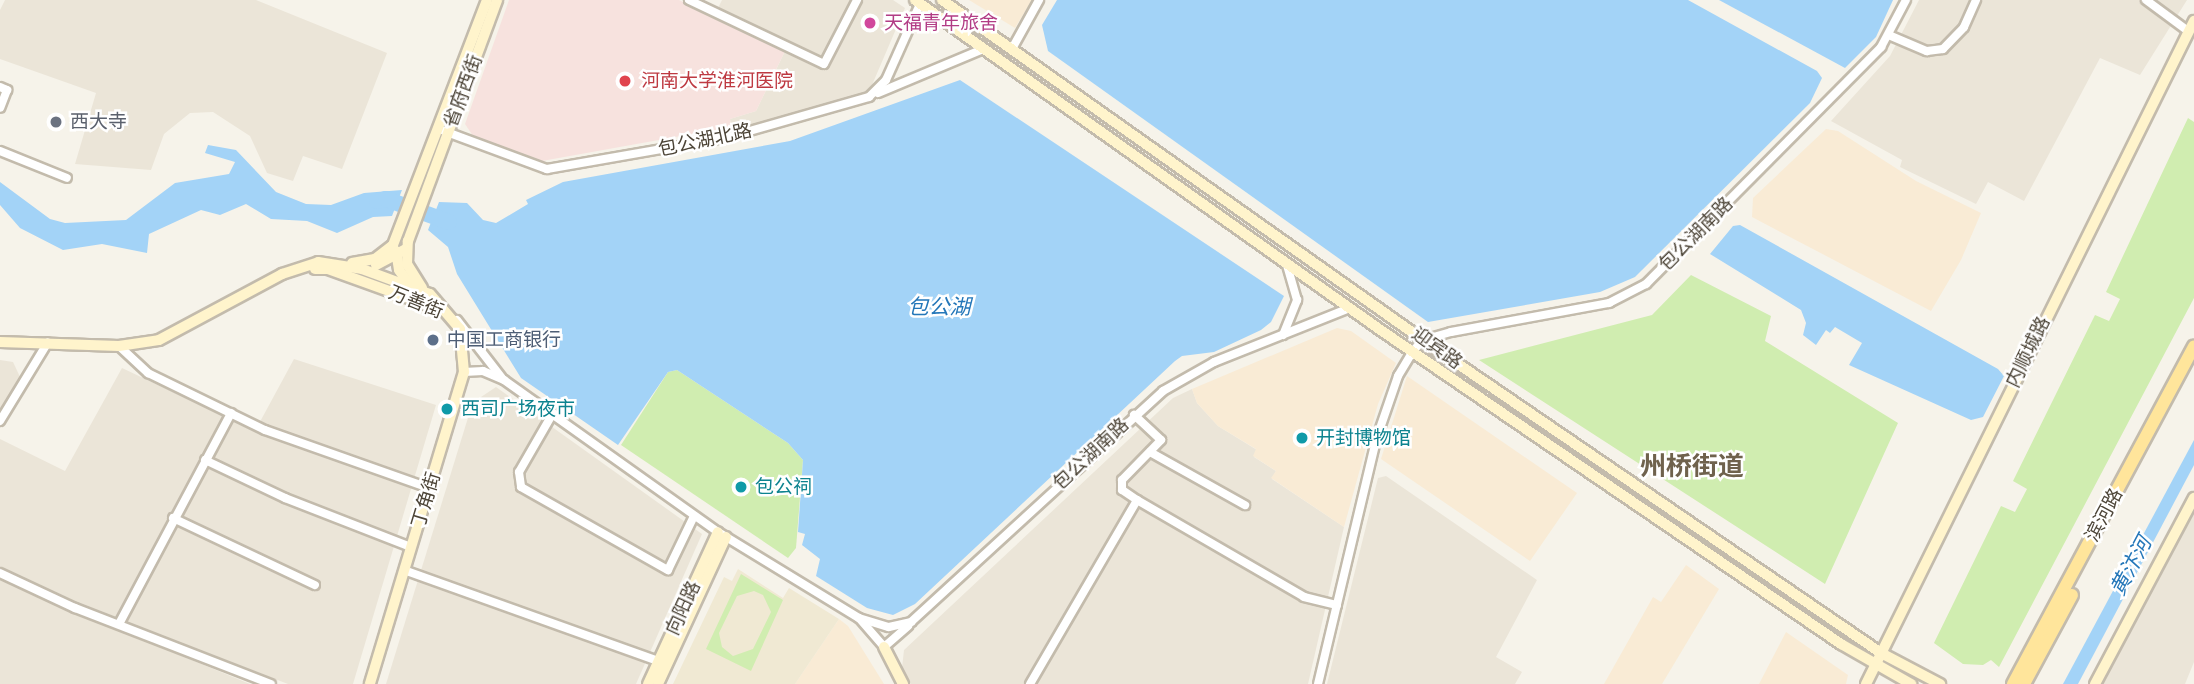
<!DOCTYPE html>
<html>
<head>
<meta charset="utf-8">
<style>
  body { margin:0 }
  #map { position:relative; width:2194px; height:684px; overflow:hidden; background:#f6f3ea; font-family:"Fira Sans","Noto Sans SC",sans-serif }
  div>[style] { position:absolute }
  .residential>* { inset:0; background:#ebe5d8 }
  .commercial>* { inset:0; background:#f9ebd5 }
  .education>* { inset:0; background:#f0e9d3 }
  .medical>* { inset:0; background:#f7e2de }
  .green>* { inset:0; background:#d0edb0 }
  .water>* { inset:0; background:#a3d3f7 }
  .river>* { height:16px; margin:-8px; padding:0 8px; transform-origin:8px; border-radius:8px; background:#a3d3f7 }
  .roads { filter:drop-shadow(2px 0 #c3bbac) drop-shadow(-2px 0 #c3bbac) drop-shadow(0 2px #c3bbac) drop-shadow(0 -2px #c3bbac) }
  .street>* { height:8px; margin:-4px; padding:0 4px; transform-origin:4px; border-radius:4px; background:#fff }
  .secondary>* { height:10px; margin:-5px; padding:0 5px; transform-origin:5px; border-radius:5px; background:#fff4cc }
  .primary>* { height:12px; margin:-6px; padding:0 6px; transform-origin:6px; border-radius:6px; background:#ffe59b }
  .dots>* { width:19px; height:19px; translate:-50% -50%; box-sizing:border-box; border:4px solid #fff; border-radius:50% }
  span { translate:-50% -50%; white-space:nowrap; text-align:center; line-height:1.15; -webkit-text-stroke:5px #fff; paint-order:stroke }
  .hotel-label { font-size:19px; color:#b23c85 }
  .left { translate:0 -50%; text-align:left }
  .health-label { font-size:19px; color:#be3a42 }
  .street-label { font-size:19px; color:#4c4437 }
  .worship-label { font-size:19px; color:#5b616d }
  .service-label { font-size:19px; color:#4e5e75 }
  .culture-label { font-size:19px; color:#0d838f }
  .water-label { font-size:21px; color:#2477b9; font-style:italic }
  .district-label { font-size:26px; color:#6f624d; font-weight:700 }
</style>
</head>
<body>
<div id="map">
  <div class="residential">
    <i style="clip-path:polygon(5px 0,256px 0,387px 53px,342px 169px,303px 156px,293px 181px,267px 173px,250px 136px,213px 112px,190px 113px,164px 134px,151px 170px,75px 164px,96px 93px,0 59px,0 10px)"></i>
    <i style="clip-path:polygon(722px 0,893px 0,905px 8px,872px 85px,864px 93px,732px 131px,730px 119px,756px 111px,788px 45px,718px 8px)"></i>
    <i style="clip-path:polygon(1919px 0,2187px 0,2140px 75px,2100px 58px,2024px 201px,1988px 182px,1976px 204px,1900px 167px,1902px 160px,1831px 121px,1890px 56px)"></i>
    <i style="clip-path:polygon(294px 359px,436px 405px,353px 684px,288px 684px,53px 594px,0 568px,0 439px,65px 471px,122px 368px,255px 431px)"></i>
    <i style="clip-path:polygon(0 360px,13px 362px,21px 379px,0 414px)"></i>
    <i style="clip-path:polygon(496px 387px,702px 534px,636px 684px,386px 684px,467px 421px,475px 401px)"></i>
    <i style="clip-path:polygon(1192px 389px,1197px 403px,1218px 426px,1257px 450px,1254px 457px,1276px 471px,1272px 479px,1344px 527px,1308px 684px,911px 684px,902px 668px,904px 650px,1173px 398px)"></i>
    <i style="clip-path:polygon(1386px 476px,1537px 580px,1496px 657px,1522px 672px,1515px 684px,1327px 684px,1378px 478px)"></i>
    <i style="clip-path:polygon(2194px 513px,2194px 662px,2185px 684px,2100px 684px)"></i>
    <i style="clip-path:polygon(0 576px,51px 602px,250px 684px,0 684px)"></i>
  </div>
  <div class="commercial">
    <i style="clip-path:polygon(969px 0,1032px 0,1015px 28px)"></i>
    <i style="clip-path:polygon(1826px 129px,1838px 131px,1916px 181px,1981px 213px,1961px 260px,1931px 311px,1752px 217px,1753px 198px)"></i>
    <i style="clip-path:polygon(1337px 328px,1351px 331px,1396px 363px,1378px 404px,1344px 527px,1271px 478px,1276px 471px,1253px 456px,1256px 449px,1218px 426px,1197px 403px,1192px 389px)"></i>
    <i style="clip-path:polygon(1407px 376px,1577px 493px,1530px 561px,1381px 459px)"></i>
    <i style="clip-path:polygon(1686px 565px,1719px 589px,1662px 684px,1604px 684px,1653px 597px,1661px 602px)"></i>
    <i style="clip-path:polygon(839px 619px,848px 626px,884px 684px,795px 684px)"></i>
    <i style="clip-path:polygon(1786px 632px,1848px 675px,1846px 684px,1759px 684px)"></i>
  </div>
  <div class="education">
    <i style="clip-path:polygon(738px 569px,783px 598px,789px 588px,839px 619px,795px 684px,673px 684px,724px 577px,732px 581px)"></i>
  </div>
  <div class="medical">
    <i style="clip-path:polygon(509px 0,679px 0,785px 51px,756px 111px,730px 119px,731px 127px,542px 161px,473px 136px,465px 124px)"></i>
  </div>
  <div class="green">
    <i style="clip-path:polygon(2188px 118px,2194px 122px,2194px 298px,1999px 667px,1991px 660px,1983px 665px,1963px 664px,1934px 643px,2001px 506px,2015px 512px,2027px 489px,2013px 481px,2095px 315px,2109px 321px,2120px 299px,2106px 292px)"></i>
    <i style="clip-path:polygon(1691px 275px,1771px 316px,1765px 341px,1898px 423px,1825px 584px,1479px 360px,1652px 315px)"></i>
    <i style="clip-path:polygon(677px 370px,788px 443px,803px 460px,796px 548px,788px 558px,621px 445px,668px 372px)"></i>
    <i style="clip-path:polygon(evenodd,741px 574px,783px 600px,751px 671px,706px 649px,741px 574px,754px 591px,763px 595px,771px 612px,753px 649px,733px 656px,722px 647px,719px 633px,737px 596px,754px 591px)"></i>
  </div>
  <div class="water">
    <i style="clip-path:polygon(1057px 0,1688px 0,1817px 71px,1822px 78px,1810px 103px,1635px 277px,1600px 292px,1428px 322px,1048px 51px,1042px 25px)"></i>
    <i style="clip-path:polygon(1719px 0,1893px 0,1876px 37px,1845px 68px)"></i>
    <i style="clip-path:polygon(960px 80px,1284px 296px,1271px 322px,1261px 330px,1214px 352px,1182px 356px,1175px 361px,915px 604px,893px 615px,867px 608px,816px 576px,820px 559px,802px 545px,805px 534px,798px 532px,803px 460px,788px 443px,677px 370px,668px 372px,618px 445px,521px 378px,457px 274px,448px 247px,428px 230px,439px 202px,467px 203px,483px 220px,496px 223px,528px 204px,526px 200px,563px 182px,790px 141px)"></i>
    <i style="clip-path:polygon(208px 145px,236px 150px,276px 192px,306px 204px,331px 205px,364px 193px,402px 190px,392px 216px,373px 217px,337px 233px,307px 221px,271px 219px,246px 204px,220px 215px,201px 210px,149px 234px,147px 253px,102px 244px,63px 250px,20px 228px,0 205px,0 182px,50px 219px,65px 223px,126px 220px,175px 183px,229px 174px,235px 162px,205px 153px)"></i>
    <i style="clip-path:polygon(1740px 225px,1998px 369px,2004px 376px,1983px 417px,1971px 420px,1849px 365px,1862px 343px,1835px 327px,1830px 333px,1826px 330px,1816px 345px,1803px 335px,1806px 323px,1801px 310px,1710px 254px,1733px 226px)"></i>
    <i style="clip-path:polygon(2194px 440px,2194px 465px,2078px 684px,2063px 684px)"></i>
  </div>
  <div class="river">
    <i style="left:377px;top:201px;width:9px;rotate:-13deg"></i>
    <i style="left:386px;top:199px;width:67px;rotate:20.1deg"></i>
  </div>
  <div class="roads">
    <div class="street">
      <i style="left:689px;top:0;width:149px;rotate:25.4deg"></i>
      <i style="left:824px;top:64px;width:72px;rotate:-62.7deg"></i>
      <i style="left:2146px;top:0;width:52px;rotate:36.4deg"></i>
      <i style="left:1891px;top:36px;width:39px;rotate:23deg"></i>
      <i style="left:1927px;top:51px;width:16px;rotate:-7deg"></i>
      <i style="left:1943px;top:49px;width:30px;rotate:-46deg"></i>
      <i style="left:1964px;top:27px;width:30px;rotate:-66deg"></i>
      <i style="left:1013px;top:47px;width:54px;rotate:-61deg"></i>
      <i style="left:0;top:87px;width:8px;rotate:23deg"></i>
      <i style="left:7px;top:90px;width:19px;rotate:111deg"></i>
      <i style="left:878px;top:93px;width:114px;rotate:-22.7deg"></i>
      <i style="left:444px;top:131px;width:110px;rotate:20.3deg"></i>
      <i style="left:547px;top:169px;width:181px;rotate:-9.9deg"></i>
      <i style="left:725px;top:138px;width:150px;rotate:-15.9deg"></i>
      <i style="left:869px;top:97px;width:24px;rotate:-45deg"></i>
      <i style="left:886px;top:80px;width:83px;rotate:-65.9deg"></i>
      <i style="left:0;top:151px;width:72px;rotate:21.9deg"></i>
      <i style="left:457px;top:320px;width:73px;rotate:52.2deg"></i>
      <i style="left:1283px;top:335px;width:38px;rotate:-68deg"></i>
      <i style="left:1297px;top:300px;width:35px;rotate:-106deg"></i>
      <i style="left:119px;top:346px;width:40px;rotate:43deg"></i>
      <i style="left:148px;top:373px;width:130px;rotate:26deg"></i>
      <i style="left:265px;top:430px;width:174px;rotate:19.5deg"></i>
      <i style="left:464px;top:372px;width:19px;rotate:-3deg"></i>
      <i style="left:483px;top:371px;width:23px;rotate:23deg"></i>
      <i style="left:504px;top:380px;width:262px;rotate:35.4deg"></i>
      <i style="left:718px;top:532px;width:165px;rotate:31.4deg"></i>
      <i style="left:859px;top:618px;width:38px;rotate:49deg"></i>
      <i style="left:884px;top:647px;width:32px;rotate:-41deg"></i>
      <i style="left:553px;top:413px;width:68px;rotate:120deg"></i>
      <i style="left:519px;top:472px;width:15px;rotate:82deg"></i>
      <i style="left:521px;top:487px;width:169px;rotate:29.5deg"></i>
      <i style="left:668px;top:570px;width:60px;rotate:-64.3deg"></i>
      <i style="left:0;top:421px;width:92px;rotate:-58.7deg"></i>
      <i style="left:1150px;top:452px;width:109px;rotate:29.2deg"></i>
      <i style="left:205px;top:460px;width:89px;rotate:25.4deg"></i>
      <i style="left:285px;top:498px;width:135px;rotate:21.3deg"></i>
      <i style="left:1137px;top:500px;width:193px;rotate:30.1deg"></i>
      <i style="left:1304px;top:597px;width:34px;rotate:14deg"></i>
      <i style="left:173px;top:518px;width:157px;rotate:25.3deg"></i>
      <i style="left:404px;top:570px;width:270px;rotate:19.7deg"></i>
      <i style="left:0;top:573px;width:83px;rotate:25deg"></i>
      <i style="left:75px;top:608px;width:210px;rotate:21.2deg"></i>
      <i style="left:859px;top:618px;width:31px;rotate:17deg"></i>
      <i style="left:889px;top:627px;width:23px;rotate:-13deg"></i>
      <i style="left:911px;top:622px;width:342px;rotate:-42.5deg"></i>
      <i style="left:1163px;top:391px;width:59px;rotate:-29.6deg"></i>
      <i style="left:1214px;top:362px;width:146px;rotate:-21.7deg"></i>
      <i style="left:119px;top:624px;width:239px;rotate:-62deg"></i>
      <i style="left:1030px;top:684px;width:213px;rotate:-59.8deg"></i>
      <i style="left:1137px;top:500px;width:18px;rotate:-146deg"></i>
      <i style="left:1122px;top:490px;width:10px;rotate:-90deg"></i>
      <i style="left:1122px;top:480px;width:56px;rotate:-45.7deg"></i>
      <i style="left:1161px;top:440px;width:37px;rotate:-137deg"></i>
      <i style="left:1318px;top:684px;width:251px;rotate:-76.6deg"></i>
      <i style="left:1376px;top:440px;width:68px;rotate:-71deg"></i>
      <i style="left:1398px;top:376px;width:29px;rotate:-59deg"></i>
      <i style="left:1413px;top:351px;width:15px;rotate:-48deg"></i>
      <i style="left:1423px;top:340px;width:29px;rotate:-16deg"></i>
      <i style="left:1451px;top:332px;width:161px;rotate:-10.4deg"></i>
      <i style="left:1609px;top:303px;width:42px;rotate:-27.2deg"></i>
      <i style="left:1646px;top:284px;width:334px;rotate:-45.2deg"></i>
      <i style="left:1881px;top:47px;width:53px;rotate:-62deg"></i>
    </div>
    <div class="secondary">
      <i style="left:915px;top:0;width:572px;rotate:35.33deg"></i>
      <i style="left:1382px;top:331px;width:556px;rotate:34.29deg"></i>
      <i style="left:1841px;top:644px;width:81px;rotate:29.7deg"></i>
      <i style="left:942px;top:0;width:589px;rotate:35.25deg"></i>
      <i style="left:1423px;top:340px;width:555px;rotate:34.35deg"></i>
      <i style="left:1881px;top:653px;width:67px;rotate:27.7deg"></i>
      <i style="left:396px;top:251px;width:19px;rotate:81deg"></i>
      <i style="left:399px;top:270px;width:17px;rotate:54deg"></i>
      <i style="left:352px;top:263px;width:23px;rotate:-10deg"></i>
      <i style="left:375px;top:259px;width:23px;rotate:-38deg"></i>
      <i style="left:393px;top:245px;width:262px;rotate:-69deg"></i>
      <i style="left:376px;top:265px;width:34px;rotate:-28deg"></i>
      <i style="left:315px;top:269px;width:13px"></i>
      <i style="left:328px;top:269px;width:121px;rotate:19.8deg"></i>
      <i style="left:422px;top:288px;width:28px;rotate:-122deg"></i>
      <i style="left:407px;top:264px;width:23px;rotate:-88deg"></i>
      <i style="left:408px;top:241px;width:257px;rotate:-69.7deg"></i>
      <i style="left:0;top:342px;width:119px;rotate:1.9deg"></i>
      <i style="left:119px;top:346px;width:40px;rotate:-8.5deg"></i>
      <i style="left:159px;top:340px;width:140px;rotate:-28.2deg"></i>
      <i style="left:282px;top:274px;width:38px;rotate:-18deg"></i>
      <i style="left:318px;top:262px;width:45px;rotate:9deg"></i>
      <i style="left:362px;top:269px;width:72px;rotate:20.2deg"></i>
      <i style="left:430px;top:294px;width:46px;rotate:49.4deg"></i>
      <i style="left:460px;top:329px;width:43px;rotate:84.7deg"></i>
      <i style="left:464px;top:372px;width:326px;rotate:106.8deg"></i>
      <i style="left:884px;top:647px;width:42px;rotate:62.8deg"></i>
      <i style="left:648px;top:684px;width:167px;rotate:-65.3deg"></i>
      <i style="left:658px;top:684px;width:162px;rotate:-65.2deg"></i>
      <i style="left:1866px;top:684px;width:740px;rotate:-63.68deg"></i>
      <i style="left:2095px;top:684px;width:211px;rotate:-62deg"></i>
    </div>
    <div class="primary">
      <i style="left:2013px;top:684px;width:383px;rotate:-61.8deg"></i>
      <i style="left:2024px;top:684px;width:101px;rotate:-61.7deg"></i>
    </div>
  </div>
  <div class="dots">
    <i style="left:870px;top:23px;background:#d1479c"></i>
    <i style="left:625px;top:81px;background:#e0444e"></i>
    <i style="left:56px;top:122px;background:#6b7280"></i>
    <i style="left:433px;top:340px;background:#5c6f8a"></i>
    <i style="left:447px;top:409px;background:#0f9aa8"></i>
    <i style="left:1302px;top:438px;background:#0f9aa8"></i>
    <i style="left:741px;top:487px;background:#0f9aa8"></i>
  </div>
  <div class="hotel-label">
    <span class="left" style="left:884px;top:23px">天福青年旅舍</span>
  </div>
  <div class="health-label">
    <span class="left" style="left:641px;top:81px">河南大学淮河医院</span>
  </div>
  <div class="street-label">
    <span style="left:463px;top:91px;rotate:-70deg">省府西街</span>
    <span style="left:705px;top:140px;rotate:-12deg">包公湖北路</span>
    <span style="left:1696px;top:234px;rotate:-45deg">包公湖南路</span>
    <span style="left:416px;top:302px;rotate:22deg">万善街</span>
    <span style="left:1437px;top:348px;rotate:36deg">迎宾路</span>
    <span style="left:2028px;top:352px;rotate:-64deg">内顺城路</span>
    <span style="left:1091px;top:454px;rotate:-43deg">包公湖南路</span>
    <span style="left:426px;top:500px;rotate:-73deg">丁角街</span>
    <span style="left:2104px;top:515px;rotate:-62deg">滨河路</span>
    <span style="left:683px;top:608px;rotate:-65deg">向阳路</span>
  </div>
  <div class="worship-label">
    <span class="left" style="left:70px;top:122px">西大寺</span>
  </div>
  <div class="service-label">
    <span class="left" style="left:447px;top:340px">中国工商银行</span>
  </div>
  <div class="culture-label">
    <span class="left" style="left:461px;top:409px">西司广场夜市</span>
    <span class="left" style="left:1316px;top:438px">开封博物馆</span>
    <span class="left" style="left:755px;top:487px">包公祠</span>
  </div>
  <div class="water-label">
    <span style="left:939px;top:307px">包公湖</span>
    <span style="left:2131px;top:566px;rotate:-62deg">黄汴河</span>
  </div>
  <div class="district-label">
    <span style="left:1692px;top:467px">州桥街道</span>
  </div>
</div>
</body>
</html>
